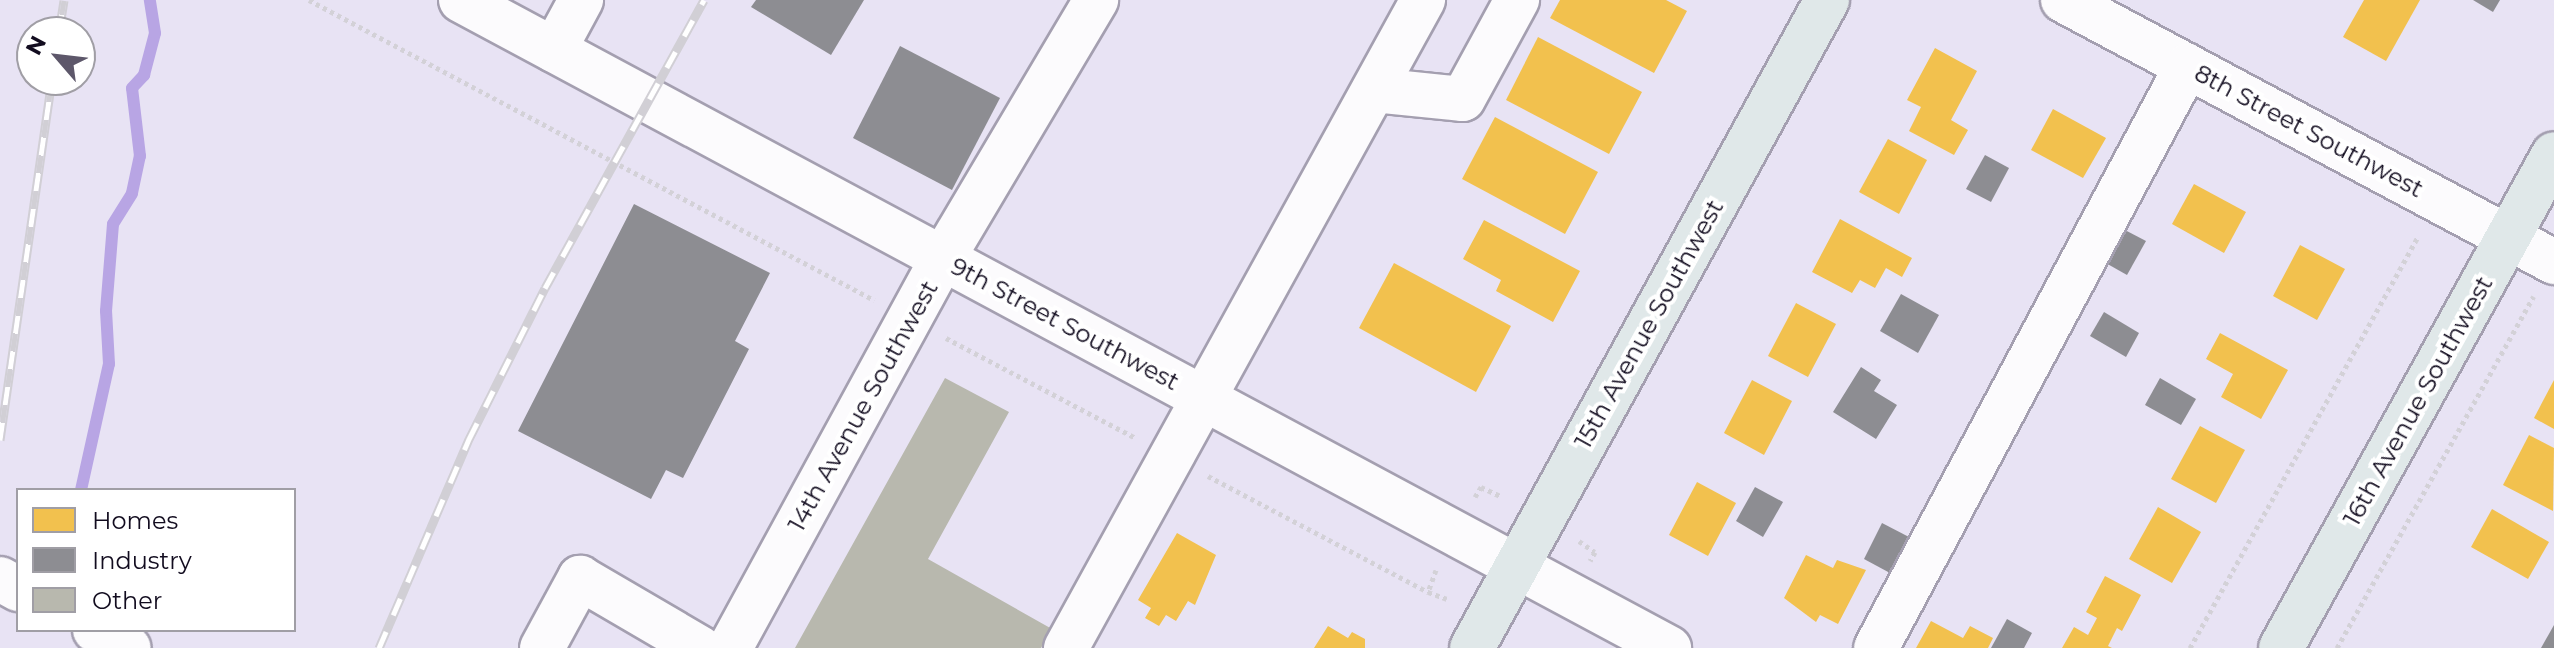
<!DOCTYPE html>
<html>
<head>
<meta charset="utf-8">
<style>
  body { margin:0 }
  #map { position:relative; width:2554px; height:648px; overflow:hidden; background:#e8e3f4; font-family:Montserrat,sans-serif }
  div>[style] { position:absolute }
  .homes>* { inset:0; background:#f2c14e }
  .industry>* { inset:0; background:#8d8d92 }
  .stream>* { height:12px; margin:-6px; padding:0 6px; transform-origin:6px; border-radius:6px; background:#b8a5e4 }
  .building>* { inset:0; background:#b8b8ae }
  .path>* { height:5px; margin-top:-2.5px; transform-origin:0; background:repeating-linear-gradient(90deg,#d3d1d7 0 4px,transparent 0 8px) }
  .roads { filter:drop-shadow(2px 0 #a49fb0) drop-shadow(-2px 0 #a49fb0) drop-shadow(0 2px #a49fb0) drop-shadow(0 -2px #a49fb0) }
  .minor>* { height:44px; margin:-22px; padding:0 22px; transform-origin:22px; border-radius:22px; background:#fcfbfd }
  .major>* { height:44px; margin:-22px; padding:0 22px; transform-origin:22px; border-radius:22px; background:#e0e8e9 }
  .rail>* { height:9px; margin-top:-4.5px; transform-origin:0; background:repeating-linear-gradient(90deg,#fff 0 18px,#d1cfd5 0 36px); box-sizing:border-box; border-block:2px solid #d1cfd5 }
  span { translate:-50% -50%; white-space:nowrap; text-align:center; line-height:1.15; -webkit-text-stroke:8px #fff; paint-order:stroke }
  .street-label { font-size:24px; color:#120c1f }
  .legend { position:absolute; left:16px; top:488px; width:280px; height:144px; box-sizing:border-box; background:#fff; border:2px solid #a09ea5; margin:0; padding:10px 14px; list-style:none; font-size:24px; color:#120c1f }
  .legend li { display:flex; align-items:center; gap:16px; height:40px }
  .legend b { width:40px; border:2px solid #a09ea5 }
  .north { position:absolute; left:16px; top:16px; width:80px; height:80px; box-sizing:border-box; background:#fff; border:2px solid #a09ea5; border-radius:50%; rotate:298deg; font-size:22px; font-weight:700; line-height:32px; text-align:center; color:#120c1f }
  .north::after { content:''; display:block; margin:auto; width:28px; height:36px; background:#5d576a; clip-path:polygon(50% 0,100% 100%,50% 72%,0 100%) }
</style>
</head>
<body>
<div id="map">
  <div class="homes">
    <i style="clip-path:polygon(1560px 0,1666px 0,1687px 11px,1654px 73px,1550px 18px)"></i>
    <i style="clip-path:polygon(2364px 0,2420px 0,2386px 61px,2343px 37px)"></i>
    <i style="clip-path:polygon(1538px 37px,1642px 92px,1609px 154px,1506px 100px)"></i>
    <i style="clip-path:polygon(1935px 48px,1977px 71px,1951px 120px,1968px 130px,1954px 155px,1909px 131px,1921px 107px,1907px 100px)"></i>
    <i style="clip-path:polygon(2053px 109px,2106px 138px,2083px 178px,2031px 150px)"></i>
    <i style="clip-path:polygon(1495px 117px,1598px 172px,1565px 234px,1462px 179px)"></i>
    <i style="clip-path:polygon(1888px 139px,1927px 160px,1899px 214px,1859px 192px)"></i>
    <i style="clip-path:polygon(2194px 184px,2246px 212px,2224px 253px,2172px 224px)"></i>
    <i style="clip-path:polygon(1840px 219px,1912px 258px,1902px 277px,1886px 268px,1875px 288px,1860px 280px,1852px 293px,1812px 272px)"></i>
    <i style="clip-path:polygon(1484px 220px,1580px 271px,1553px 322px,1496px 291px,1501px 280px,1463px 259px)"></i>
    <i style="clip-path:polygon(2300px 245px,2345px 269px,2317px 320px,2273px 296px)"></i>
    <i style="clip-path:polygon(1394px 263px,1511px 326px,1476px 392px,1359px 328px)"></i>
    <i style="clip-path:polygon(1796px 303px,1836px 324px,1808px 377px,1768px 356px)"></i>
    <i style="clip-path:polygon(2220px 333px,2288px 370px,2261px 419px,2221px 397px,2233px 374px,2206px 359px)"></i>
    <i style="clip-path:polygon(1752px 380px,1792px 401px,1764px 455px,1724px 433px)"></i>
    <i style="clip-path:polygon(2554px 380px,2554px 429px,2534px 418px)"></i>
    <i style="clip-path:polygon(2200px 426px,2245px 450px,2216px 503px,2171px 479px)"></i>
    <i style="clip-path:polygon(2529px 435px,2554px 448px,2553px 511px,2503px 485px)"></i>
    <i style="clip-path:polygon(1697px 482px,1736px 503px,1708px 556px,1669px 535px)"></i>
    <i style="clip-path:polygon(2158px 507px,2201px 532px,2172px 583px,2129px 559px)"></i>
    <i style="clip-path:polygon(2492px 509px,2549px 542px,2528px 579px,2471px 547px)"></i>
    <i style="clip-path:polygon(1177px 533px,1216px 555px,1195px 605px,1188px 601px,1176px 621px,1166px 615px,1159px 626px,1145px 618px,1151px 608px,1138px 600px)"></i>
    <i style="clip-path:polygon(1806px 555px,1833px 568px,1837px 560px,1866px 570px,1838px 624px,1820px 615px,1816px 622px,1784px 598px)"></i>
    <i style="clip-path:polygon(2105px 576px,2141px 595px,2122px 631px,2117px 628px,2108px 646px,2112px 648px,2062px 648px,2074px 627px,2088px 635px,2097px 618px,2086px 612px)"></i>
    <i style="clip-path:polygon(1931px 621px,1963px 638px,1970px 626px,1993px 638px,1988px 648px,1916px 648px)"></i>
    <i style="clip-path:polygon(1328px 626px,1348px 638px,1352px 632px,1365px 639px,1365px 648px,1314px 648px)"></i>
  </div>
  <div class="industry">
    <i style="clip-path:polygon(756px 0,864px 0,831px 55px,751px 7px)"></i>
    <i style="clip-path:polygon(2473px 0,2500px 0,2493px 12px)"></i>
    <i style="clip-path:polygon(900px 46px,1000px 98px,952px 190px,853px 138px)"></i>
    <i style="clip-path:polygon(1985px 155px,2009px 168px,1991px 202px,1966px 189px)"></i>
    <i style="clip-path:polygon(634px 204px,770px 273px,735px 341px,749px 349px,683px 478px,666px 470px,651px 499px,518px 431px)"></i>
    <i style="clip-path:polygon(2123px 229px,2146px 241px,2127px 275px,2104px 262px)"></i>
    <i style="clip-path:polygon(1901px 294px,1939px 315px,1918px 353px,1880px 331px)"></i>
    <i style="clip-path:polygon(2104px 312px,2139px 333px,2126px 357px,2090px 336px)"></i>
    <i style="clip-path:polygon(1861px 367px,1881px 380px,1874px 391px,1897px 405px,1876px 439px,1833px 412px)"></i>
    <i style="clip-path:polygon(2160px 378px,2196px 399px,2181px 425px,2145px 405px)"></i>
    <i style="clip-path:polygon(1755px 487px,1783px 502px,1763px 537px,1736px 521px)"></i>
    <i style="clip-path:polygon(1882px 523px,1909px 537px,1890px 573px,1864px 559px)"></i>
    <i style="clip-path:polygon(2007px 619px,2032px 633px,2024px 648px,1991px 648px)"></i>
    <i style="clip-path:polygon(2554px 625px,2554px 648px,2541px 648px)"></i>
  </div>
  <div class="stream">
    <i style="left:81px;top:490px;width:129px;rotate:-77.5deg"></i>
    <i style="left:109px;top:364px;width:53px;rotate:-93.2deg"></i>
    <i style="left:106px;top:311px;width:87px;rotate:-85.4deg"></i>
    <i style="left:113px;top:224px;width:36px;rotate:-58deg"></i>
    <i style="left:132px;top:193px;width:38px;rotate:-78deg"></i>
    <i style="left:140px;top:156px;width:68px;rotate:-96.7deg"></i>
    <i style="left:132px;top:88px;width:18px;rotate:-47deg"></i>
    <i style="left:144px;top:75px;width:43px;rotate:-75.3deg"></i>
    <i style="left:155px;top:33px;width:33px;rotate:-99deg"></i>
  </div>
  <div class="building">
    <i style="clip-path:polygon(945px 378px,1009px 412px,928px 559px,1052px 629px,1041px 648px,795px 648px)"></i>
  </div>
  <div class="path">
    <i style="left:309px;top:0;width:640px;rotate:27.97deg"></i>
    <i style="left:946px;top:338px;width:215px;rotate:27.8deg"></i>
    <i style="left:1208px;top:476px;width:249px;rotate:27.8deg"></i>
    <i style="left:1475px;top:497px;width:12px;rotate:-59deg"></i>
    <i style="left:1481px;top:487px;width:21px;rotate:25deg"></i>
    <i style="left:1579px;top:541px;width:19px;rotate:35deg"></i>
    <i style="left:1595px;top:552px;width:10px;rotate:119deg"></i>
    <i style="left:1436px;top:570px;width:23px;rotate:110deg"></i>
    <i style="left:1428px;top:592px;width:20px;rotate:20deg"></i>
    <i style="left:2190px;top:648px;width:471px;rotate:-61deg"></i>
    <i style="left:2337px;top:648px;width:403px;rotate:-60.8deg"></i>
  </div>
  <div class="roads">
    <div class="minor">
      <i style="left:461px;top:0;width:1371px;rotate:28.21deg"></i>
      <i style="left:2063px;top:0;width:557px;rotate:28.08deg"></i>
      <i style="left:554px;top:50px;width:57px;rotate:-61.6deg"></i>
      <i style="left:1374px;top:90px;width:89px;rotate:5.8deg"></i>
      <i style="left:1463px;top:99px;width:113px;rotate:-61.4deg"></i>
      <i style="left:0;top:579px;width:21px;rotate:29deg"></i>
      <i style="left:95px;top:630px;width:38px;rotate:28deg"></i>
      <i style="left:542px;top:648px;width:80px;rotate:-61.5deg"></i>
      <i style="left:580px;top:578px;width:139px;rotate:30.3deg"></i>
      <i style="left:730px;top:648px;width:444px;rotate:-61.4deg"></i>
      <i style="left:943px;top:258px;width:300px;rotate:-59.3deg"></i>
      <i style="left:1066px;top:648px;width:740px;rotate:-61.15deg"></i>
      <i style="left:1876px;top:648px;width:660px;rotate:-61.88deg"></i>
    </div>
    <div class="major">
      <i style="left:1472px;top:648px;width:739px;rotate:-61.28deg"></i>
      <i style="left:2281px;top:648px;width:564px;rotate:-61.07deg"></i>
    </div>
  </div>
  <div class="rail">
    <i style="left:59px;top:32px;width:32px;rotate:-81deg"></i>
    <i style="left:0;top:440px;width:364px;rotate:-81.8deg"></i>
    <i style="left:379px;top:648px;width:228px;rotate:-66.7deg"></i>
    <i style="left:469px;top:439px;width:169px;rotate:-63.3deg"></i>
    <i style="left:545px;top:288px;width:329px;rotate:-61.1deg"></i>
  </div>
  <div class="street-label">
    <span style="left:2309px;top:131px;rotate:28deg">8th Street Southwest</span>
    <span style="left:1065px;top:324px;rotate:28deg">9th Street Southwest</span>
    <span style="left:1649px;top:324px;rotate:-61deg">15th Avenue Southwest</span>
    <span style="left:2418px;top:401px;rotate:-61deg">16th Avenue Southwest</span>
    <span style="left:863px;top:406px;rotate:-61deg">14th Avenue Southwest</span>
  </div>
  <ul class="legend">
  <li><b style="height:22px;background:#f2c14e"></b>Homes</li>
  <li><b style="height:22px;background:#8d8d92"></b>Industry</li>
  <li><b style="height:22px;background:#b8b8ae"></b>Other</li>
  </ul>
  <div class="north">N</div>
</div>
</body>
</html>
